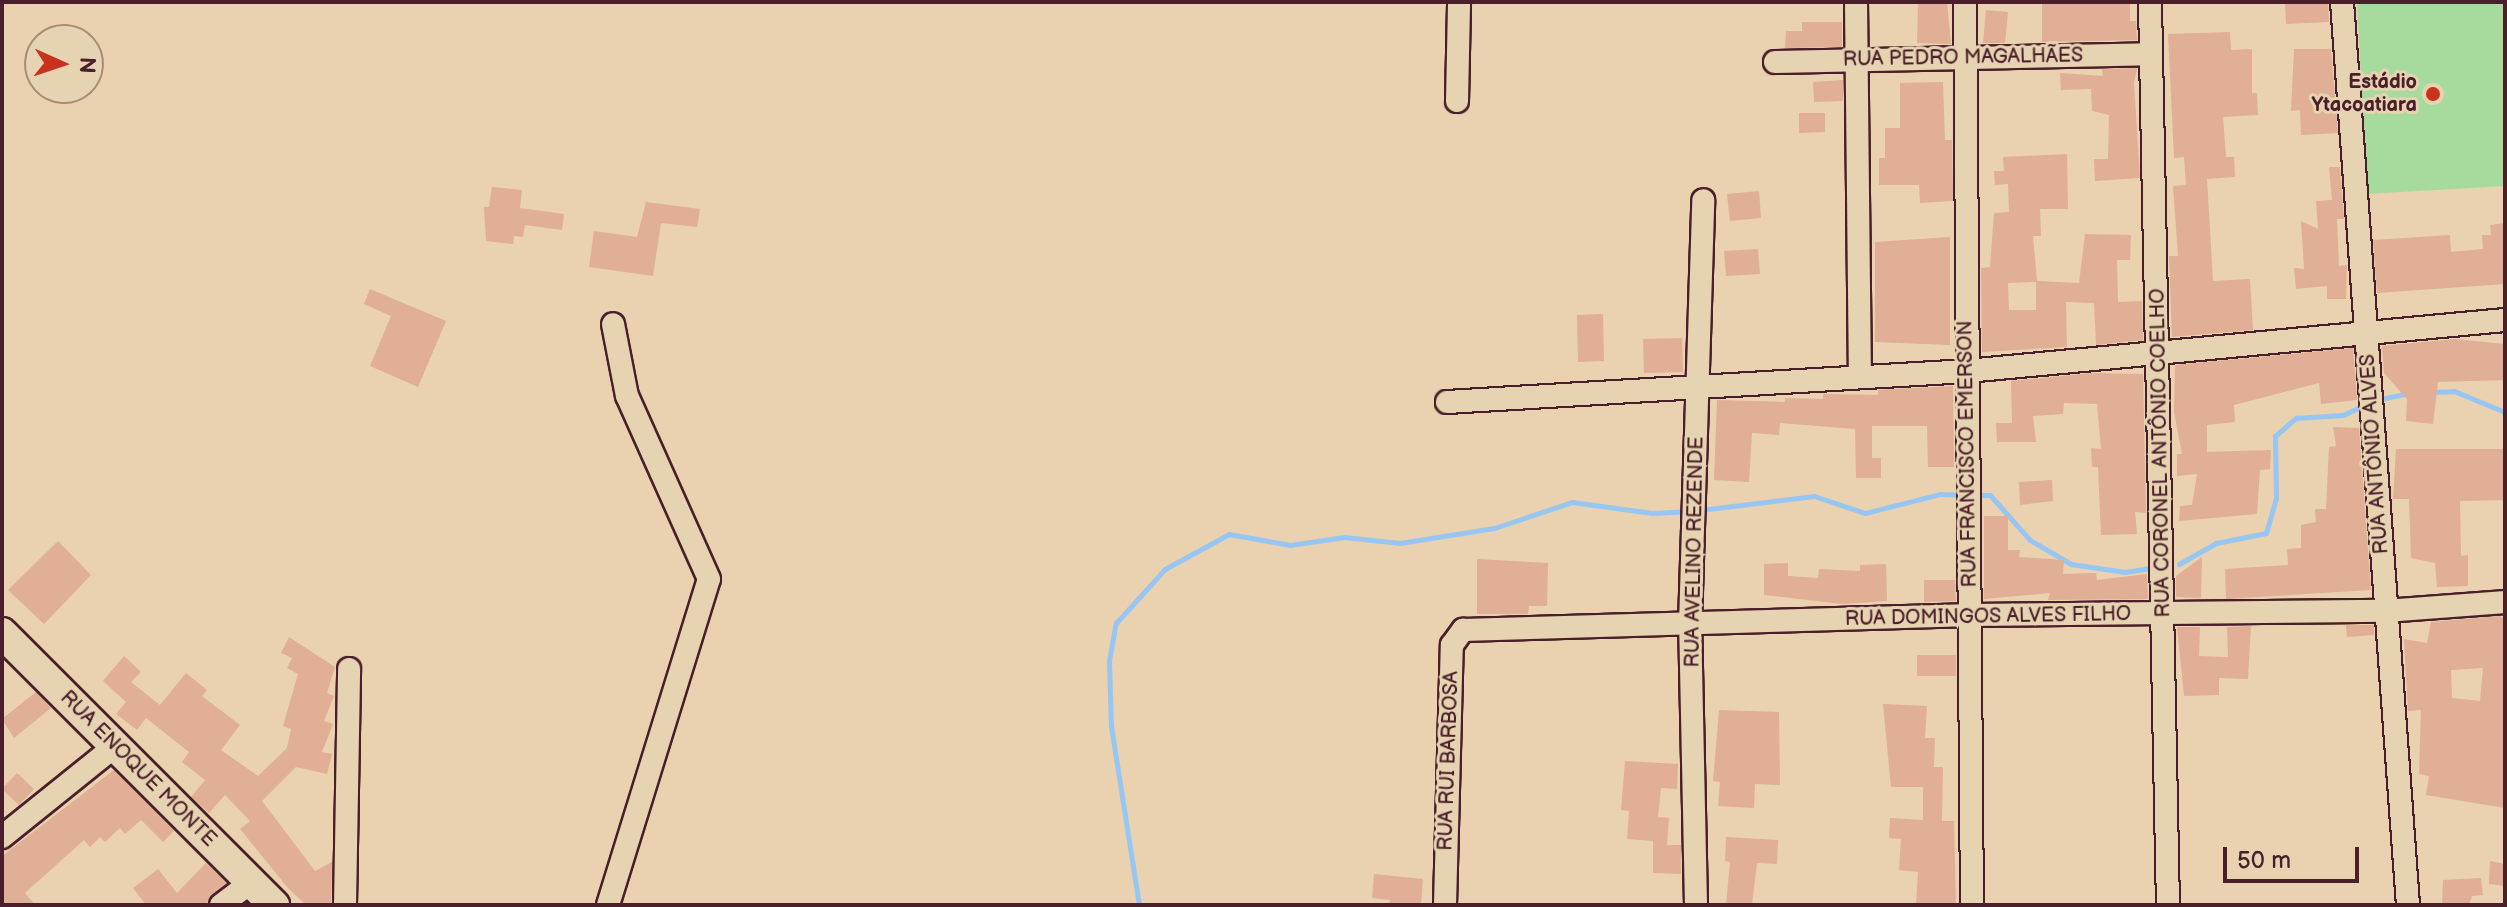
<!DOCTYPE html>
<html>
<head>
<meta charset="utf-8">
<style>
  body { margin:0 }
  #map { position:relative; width:2507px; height:907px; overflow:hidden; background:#ead1af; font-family:"Balsamiq Sans",sans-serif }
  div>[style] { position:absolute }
  .green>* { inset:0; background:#a7db9e }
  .stream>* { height:5px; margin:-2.5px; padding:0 2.5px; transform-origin:2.5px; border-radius:2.5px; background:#98c6f3 }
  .building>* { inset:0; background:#e0af96 }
  .roads { filter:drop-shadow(2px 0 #4a1f2b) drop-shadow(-2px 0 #4a1f2b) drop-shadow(0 2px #4a1f2b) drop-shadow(0 -2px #4a1f2b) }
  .minor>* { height:22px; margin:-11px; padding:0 11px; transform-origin:11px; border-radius:11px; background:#e6d3b1 }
  .secondary>* { height:30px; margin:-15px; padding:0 15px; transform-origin:15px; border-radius:15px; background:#e6d3b1 }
  .dots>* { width:22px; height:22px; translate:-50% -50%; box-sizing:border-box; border:4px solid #e6d3b1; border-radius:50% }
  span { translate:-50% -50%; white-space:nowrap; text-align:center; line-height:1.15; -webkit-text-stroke:6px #e6d3b1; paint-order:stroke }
  .street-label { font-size:20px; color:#4a1f2b }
  .poi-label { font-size:20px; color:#4a1f2b; font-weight:700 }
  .right { translate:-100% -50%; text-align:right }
  .frame { position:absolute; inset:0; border:4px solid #4a1f2b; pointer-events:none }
  .north { position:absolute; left:24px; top:24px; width:80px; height:80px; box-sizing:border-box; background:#e6d3b1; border:2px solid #a88b7b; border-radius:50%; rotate:93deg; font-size:22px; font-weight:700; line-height:32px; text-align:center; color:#4a1f2b }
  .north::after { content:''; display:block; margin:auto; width:28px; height:36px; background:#c8321e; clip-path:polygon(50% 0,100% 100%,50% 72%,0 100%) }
  .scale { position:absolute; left:2223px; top:847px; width:136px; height:36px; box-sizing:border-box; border:4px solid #4a1f2b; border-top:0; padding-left:10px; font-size:24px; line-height:28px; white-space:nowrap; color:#4a1f2b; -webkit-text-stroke:6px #e6d3b1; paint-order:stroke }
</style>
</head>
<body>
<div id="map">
  <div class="green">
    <i style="clip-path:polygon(2357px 2px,2505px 2px,2505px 186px,2367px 194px)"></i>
  </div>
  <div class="stream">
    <i style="left:2430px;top:392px;width:24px;rotate:-2deg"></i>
    <i style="left:2454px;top:391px;width:55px;rotate:22.4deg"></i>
    <i style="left:2376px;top:400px;width:33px;rotate:-12deg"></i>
    <i style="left:1974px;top:495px;width:16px"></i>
    <i style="left:1990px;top:495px;width:60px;rotate:48.4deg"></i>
    <i style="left:2030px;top:540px;width:48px;rotate:30.3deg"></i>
    <i style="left:2071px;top:564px;width:55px;rotate:8.4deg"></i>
    <i style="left:2125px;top:572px;width:24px;rotate:-9deg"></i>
    <i style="left:1700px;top:510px;width:115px;rotate:-7deg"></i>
    <i style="left:1814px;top:496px;width:54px;rotate:18.4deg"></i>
    <i style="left:1865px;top:513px;width:77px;rotate:-14.2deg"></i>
    <i style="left:1940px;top:494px;width:24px;rotate:2deg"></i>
    <i style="left:2179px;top:564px;width:43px;rotate:-29.6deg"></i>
    <i style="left:2216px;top:543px;width:51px;rotate:-11.3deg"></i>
    <i style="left:2266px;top:533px;width:35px;rotate:-74deg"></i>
    <i style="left:2276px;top:499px;width:63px;rotate:-90.9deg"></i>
    <i style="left:2275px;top:436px;width:28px;rotate:-41deg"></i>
    <i style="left:2296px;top:418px;width:47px;rotate:-3.7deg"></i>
    <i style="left:2343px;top:415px;width:26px;rotate:-25deg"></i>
    <i style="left:1139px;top:905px;width:181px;rotate:-98.9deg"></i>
    <i style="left:1111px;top:726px;width:65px;rotate:-91.8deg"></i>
    <i style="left:1109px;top:661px;width:39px;rotate:-80deg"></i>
    <i style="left:1116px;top:623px;width:73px;rotate:-47.8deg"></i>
    <i style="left:1165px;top:569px;width:73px;rotate:-28.7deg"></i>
    <i style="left:1229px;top:534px;width:62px;rotate:10.2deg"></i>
    <i style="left:1290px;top:545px;width:55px;rotate:-8.4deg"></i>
    <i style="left:1344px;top:537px;width:56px;rotate:6.1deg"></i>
    <i style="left:1400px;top:543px;width:95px;rotate:-9.1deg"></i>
    <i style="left:1494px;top:528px;width:82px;rotate:-18.4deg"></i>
    <i style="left:1572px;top:502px;width:81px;rotate:7.8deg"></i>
    <i style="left:1652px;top:513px;width:34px;rotate:-3deg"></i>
  </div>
  <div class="building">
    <i style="clip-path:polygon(1918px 2px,1947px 2px,1951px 44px,1917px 43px)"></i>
    <i style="clip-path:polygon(2042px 2px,2130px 2px,2130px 21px,2136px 21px,2137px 40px,2042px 42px)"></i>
    <i style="clip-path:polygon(2285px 2px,2328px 2px,2329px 22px,2286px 24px)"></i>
    <i style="clip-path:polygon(1986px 10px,2008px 12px,2005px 43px,1983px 43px)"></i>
    <i style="clip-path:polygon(1802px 22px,1842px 22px,1842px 47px,1785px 48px,1786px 31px,1802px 31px)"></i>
    <i style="clip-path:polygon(2230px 32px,2231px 50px,2252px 49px,2252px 93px,2257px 93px,2258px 115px,2223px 117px,2226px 157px,2234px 157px,2235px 177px,2207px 179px,2213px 281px,2250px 279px,2253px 330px,2172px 337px,2169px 256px,2178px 256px,2173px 186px,2186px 185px,2184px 157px,2174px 158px,2168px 34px)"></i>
    <i style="clip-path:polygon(2294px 49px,2331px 49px,2338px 133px,2301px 135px,2300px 110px,2291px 111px)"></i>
    <i style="clip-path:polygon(2137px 68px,2134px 83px,2140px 178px,2095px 181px,2094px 159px,2108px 159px,2109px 115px,2092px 111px,2091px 89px,2061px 90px,2060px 73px,2103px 76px,2102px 69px)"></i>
    <i style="clip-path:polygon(1843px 80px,1843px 101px,1814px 102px,1813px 82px)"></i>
    <i style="clip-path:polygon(1943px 82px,1945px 140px,1952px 140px,1953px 201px,1920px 203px,1919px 185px,1879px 185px,1879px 158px,1885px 158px,1885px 128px,1900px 128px,1900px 83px)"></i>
    <i style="clip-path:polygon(1799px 113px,1825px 113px,1825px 132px,1799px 133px)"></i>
    <i style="clip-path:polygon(evenodd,2067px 154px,2068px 209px,2040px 209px,2041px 236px,2033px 236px,2037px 281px,2079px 283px,2085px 234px,2131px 235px,2130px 260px,2117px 260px,2118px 302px,2142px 301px,2143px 340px,2096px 345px,2094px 303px,2066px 302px,2067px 347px,1982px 352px,1981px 268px,1990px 267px,1994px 213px,2009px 212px,2008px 184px,1995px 185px,1994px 171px,2004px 171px,2003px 157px,2067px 154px,2036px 282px,2036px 310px,2009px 310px,2008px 283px,2036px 282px)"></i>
    <i style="clip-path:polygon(2329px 167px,2340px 167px,2344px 219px,2337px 219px,2339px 266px,2347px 265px,2346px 299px,2327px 299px,2327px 286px,2296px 289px,2294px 268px,2304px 269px,2301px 221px,2318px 229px,2316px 201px,2332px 200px)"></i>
    <i style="clip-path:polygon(492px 187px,522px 190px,520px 208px,564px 214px,562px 230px,525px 225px,523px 237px,514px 236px,513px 244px,486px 241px,484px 207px,489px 207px)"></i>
    <i style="clip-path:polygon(1759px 191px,1761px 218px,1730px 221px,1727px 194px)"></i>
    <i style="clip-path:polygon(646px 202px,700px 209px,697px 227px,661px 223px,653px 276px,589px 267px,594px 231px,637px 237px)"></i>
    <i style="clip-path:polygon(2505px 223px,2505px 284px,2377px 293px,2373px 240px,2450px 235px,2451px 252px,2483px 249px,2482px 235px,2491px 235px,2490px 225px)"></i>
    <i style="clip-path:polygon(1950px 237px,1950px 345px,1875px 342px,1875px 242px)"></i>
    <i style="clip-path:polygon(1758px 249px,1760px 274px,1726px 276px,1724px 251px)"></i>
    <i style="clip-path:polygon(370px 289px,446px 321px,418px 387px,370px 366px,391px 316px,364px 304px)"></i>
    <i style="clip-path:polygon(1603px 314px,1604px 361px,1578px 362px,1577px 315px)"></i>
    <i style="clip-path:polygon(1682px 338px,1683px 372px,1644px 373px,1643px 339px)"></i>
    <i style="clip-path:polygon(2455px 339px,2505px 344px,2505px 380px,2438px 382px,2433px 424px,2406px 421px,2407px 399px,2384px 373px,2382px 346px)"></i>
    <i style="clip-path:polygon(2353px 348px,2357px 400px,2321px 404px,2319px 383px,2234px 405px,2235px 422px,2207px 425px,2207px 452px,2271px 450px,2270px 469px,2260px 470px,2257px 514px,2179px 521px,2180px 506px,2192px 505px,2197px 474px,2177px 476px,2177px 454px,2182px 454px,2174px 412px,2175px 365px)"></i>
    <i style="clip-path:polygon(2092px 373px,2143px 374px,2146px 513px,2135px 512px,2137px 534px,2101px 535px,2098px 467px,2092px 467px,2091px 448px,2101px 449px,2097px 404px,2064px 403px,2063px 414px,2033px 416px,2036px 442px,1997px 442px,1996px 423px,2012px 423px,2011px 381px)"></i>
    <i style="clip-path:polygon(1953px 386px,1954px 467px,1928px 467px,1927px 426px,1872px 426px,1872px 458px,1881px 458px,1881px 478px,1856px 478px,1855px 429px,1780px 423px,1779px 435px,1752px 433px,1749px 482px,1714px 480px,1717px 400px,1785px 402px,1785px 398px,1823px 399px,1823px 394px,1878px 395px,1878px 390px)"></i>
    <i style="clip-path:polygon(2333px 427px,2359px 428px,2371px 590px,2226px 599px,2225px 569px,2288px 565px,2287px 549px,2301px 548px,2301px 525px,2316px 522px,2315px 509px,2326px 509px,2329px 447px,2336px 446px)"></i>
    <i style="clip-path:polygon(2396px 449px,2505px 449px,2505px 500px,2460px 501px,2461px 556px,2468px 555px,2468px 586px,2437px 587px,2435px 563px,2411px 558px,2409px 499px,2393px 499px)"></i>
    <i style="clip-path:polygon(2052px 480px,2053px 501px,2020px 505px,2019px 482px)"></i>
    <i style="clip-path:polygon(1984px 516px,2008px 516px,2008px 550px,2020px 550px,2019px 557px,2064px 560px,2063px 574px,2096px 573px,2097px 580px,2147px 574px,2148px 599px,2048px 600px,2050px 593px,1984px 599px)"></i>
    <i style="clip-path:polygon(58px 541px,91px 575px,44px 624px,8px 590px)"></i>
    <i style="clip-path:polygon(2202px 557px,2201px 598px,2176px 597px,2176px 576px)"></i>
    <i style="clip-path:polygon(1477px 559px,1548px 563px,1547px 606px,1529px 606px,1528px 614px,1477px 614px)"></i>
    <i style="clip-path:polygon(1788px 563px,1788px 576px,1818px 578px,1819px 569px,1860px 571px,1860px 565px,1886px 564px,1887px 601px,1842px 604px,1764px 595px,1764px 564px)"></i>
    <i style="clip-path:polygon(1924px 580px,1955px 580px,1956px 601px,1924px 602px)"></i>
    <i style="clip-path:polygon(evenodd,2500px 616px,2505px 620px,2505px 808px,2426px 795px,2429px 776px,2419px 774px,2421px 710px,2408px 711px,2404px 639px,2427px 643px,2431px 622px,2500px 616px,2483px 668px,2480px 701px,2452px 698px,2451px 670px,2483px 668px)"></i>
    <i style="clip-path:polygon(2346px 625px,2374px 625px,2374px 635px,2347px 637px)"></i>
    <i style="clip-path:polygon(2251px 626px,2248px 679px,2219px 678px,2219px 695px,2184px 696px,2177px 627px,2200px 627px,2199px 656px,2228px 657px,2227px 627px)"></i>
    <i style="clip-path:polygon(289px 637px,335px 667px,327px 693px,334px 696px,324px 721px,333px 724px,322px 752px,332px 754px,327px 774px,296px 767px,262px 801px,315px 871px,332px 862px,331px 905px,306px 905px,288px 888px,240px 829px,250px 821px,225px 795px,209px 813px,199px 804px,191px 797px,205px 780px,182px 762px,189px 752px,146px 718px,137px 730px,116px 714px,126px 702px,103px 681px,124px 656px,141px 672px,131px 682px,160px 705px,186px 673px,207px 690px,202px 696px,240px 725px,221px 750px,258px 776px,287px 748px,291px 729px,283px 726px,298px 674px,287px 668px,292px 658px,281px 653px)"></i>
    <i style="clip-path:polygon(1917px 655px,1956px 655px,1956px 676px,1917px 676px)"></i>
    <i style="clip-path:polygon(36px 692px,51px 708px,14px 738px,2px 719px)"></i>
    <i style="clip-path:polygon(1883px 704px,1927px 706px,1925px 738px,1935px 738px,1934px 767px,1943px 767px,1942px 821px,1954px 821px,1956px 905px,1916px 905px,1918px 872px,1899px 870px,1901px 839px,1889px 838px,1890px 818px,1923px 820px,1923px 787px,1891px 787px)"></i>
    <i style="clip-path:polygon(1719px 710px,1779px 712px,1780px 785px,1755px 784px,1754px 808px,1718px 806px,1720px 782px,1713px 781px)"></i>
    <i style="clip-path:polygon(1625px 761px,1678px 764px,1677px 789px,1661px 788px,1658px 817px,1669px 818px,1667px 845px,1681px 845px,1681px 874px,1653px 873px,1653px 841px,1627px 839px,1629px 811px,1621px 810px)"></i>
    <i style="clip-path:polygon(114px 770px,174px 831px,163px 842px,141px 820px,125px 834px,120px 828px,105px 842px,100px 837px,90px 847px,84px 840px,25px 893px,35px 905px,2px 905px,2px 856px)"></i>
    <i style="clip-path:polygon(17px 773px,34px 789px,19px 805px,2px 789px)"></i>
    <i style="clip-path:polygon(1726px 837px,1778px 840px,1777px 864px,1757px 863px,1752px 905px,1726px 905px,1730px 862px,1725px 861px)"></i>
    <i style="clip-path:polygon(2490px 861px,2505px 864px,2505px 886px,2489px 884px)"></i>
    <i style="clip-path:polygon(206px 863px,227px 883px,205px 905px,146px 905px,133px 888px,158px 869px,177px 893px)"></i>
    <i style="clip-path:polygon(1374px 874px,1423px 879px,1421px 905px,1389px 905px,1390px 900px,1372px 898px)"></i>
    <i style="clip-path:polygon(2481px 878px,2483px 895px,2472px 896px,2469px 905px,2442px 905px,2443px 880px)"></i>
  </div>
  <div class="roads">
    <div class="minor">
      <i style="left:1856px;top:2px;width:375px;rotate:89.4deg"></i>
      <i style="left:1965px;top:2px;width:903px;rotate:89.56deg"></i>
      <i style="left:2150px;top:2px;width:903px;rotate:88.86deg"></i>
      <i style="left:2342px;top:2px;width:905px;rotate:85.82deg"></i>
      <i style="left:1775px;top:62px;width:376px;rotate:-1.2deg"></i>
      <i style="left:1457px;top:101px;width:99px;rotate:-88.8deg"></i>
      <i style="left:1447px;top:402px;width:521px;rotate:-3.41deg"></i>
      <i style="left:1967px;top:371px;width:540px;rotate:-5.42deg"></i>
      <i style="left:2px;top:837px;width:144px;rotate:-38.8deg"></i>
      <i style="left:221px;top:905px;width:38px;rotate:-37deg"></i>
      <i style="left:345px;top:905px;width:236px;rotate:-89deg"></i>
      <i style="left:608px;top:905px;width:341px;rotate:-72.8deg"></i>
      <i style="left:709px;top:579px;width:201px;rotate:-114.1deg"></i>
      <i style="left:627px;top:396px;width:73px;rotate:-101deg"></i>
      <i style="left:1445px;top:905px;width:260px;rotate:-88.5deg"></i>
      <i style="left:1452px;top:645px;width:19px;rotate:-54deg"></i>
      <i style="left:1463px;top:630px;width:507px;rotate:-1.69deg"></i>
      <i style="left:1970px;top:615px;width:416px;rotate:-0.6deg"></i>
      <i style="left:2386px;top:611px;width:119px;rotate:-4.3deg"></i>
      <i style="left:1696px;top:905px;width:281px;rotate:-91.2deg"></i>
      <i style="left:1690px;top:624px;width:424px;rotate:-88.2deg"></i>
    </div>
    <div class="secondary">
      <i style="left:2px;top:633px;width:385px;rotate:45deg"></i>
    </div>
  </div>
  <div class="dots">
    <i style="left:2433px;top:94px;background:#c8321e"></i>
  </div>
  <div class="street-label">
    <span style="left:1963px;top:58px;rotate:-1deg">RUA PEDRO MAGALHÃES</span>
    <span style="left:2161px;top:453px;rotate:-91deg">RUA CORONEL ANTÔNIO COELHO</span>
    <span style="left:1968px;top:454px;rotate:-91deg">RUA FRANCISCO EMERSON</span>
    <span style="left:2375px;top:454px;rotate:-94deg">RUA ANTÔNIO ALVES</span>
    <span style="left:1695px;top:552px;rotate:-89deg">RUA AVELINO REZENDE</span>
    <span style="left:1988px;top:617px;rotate:-1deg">RUA DOMINGOS ALVES FILHO</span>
    <span style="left:1449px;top:761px;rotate:-88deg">RUA RUI BARBOSA</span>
    <span style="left:138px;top:769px;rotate:45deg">RUA ENOQUE MONTE</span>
  </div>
  <div class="poi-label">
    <span class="right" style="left:2417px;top:94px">Estádio<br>Ytacoatiara</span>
  </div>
  <div class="frame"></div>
  <div class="north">N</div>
  <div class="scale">50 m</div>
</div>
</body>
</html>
